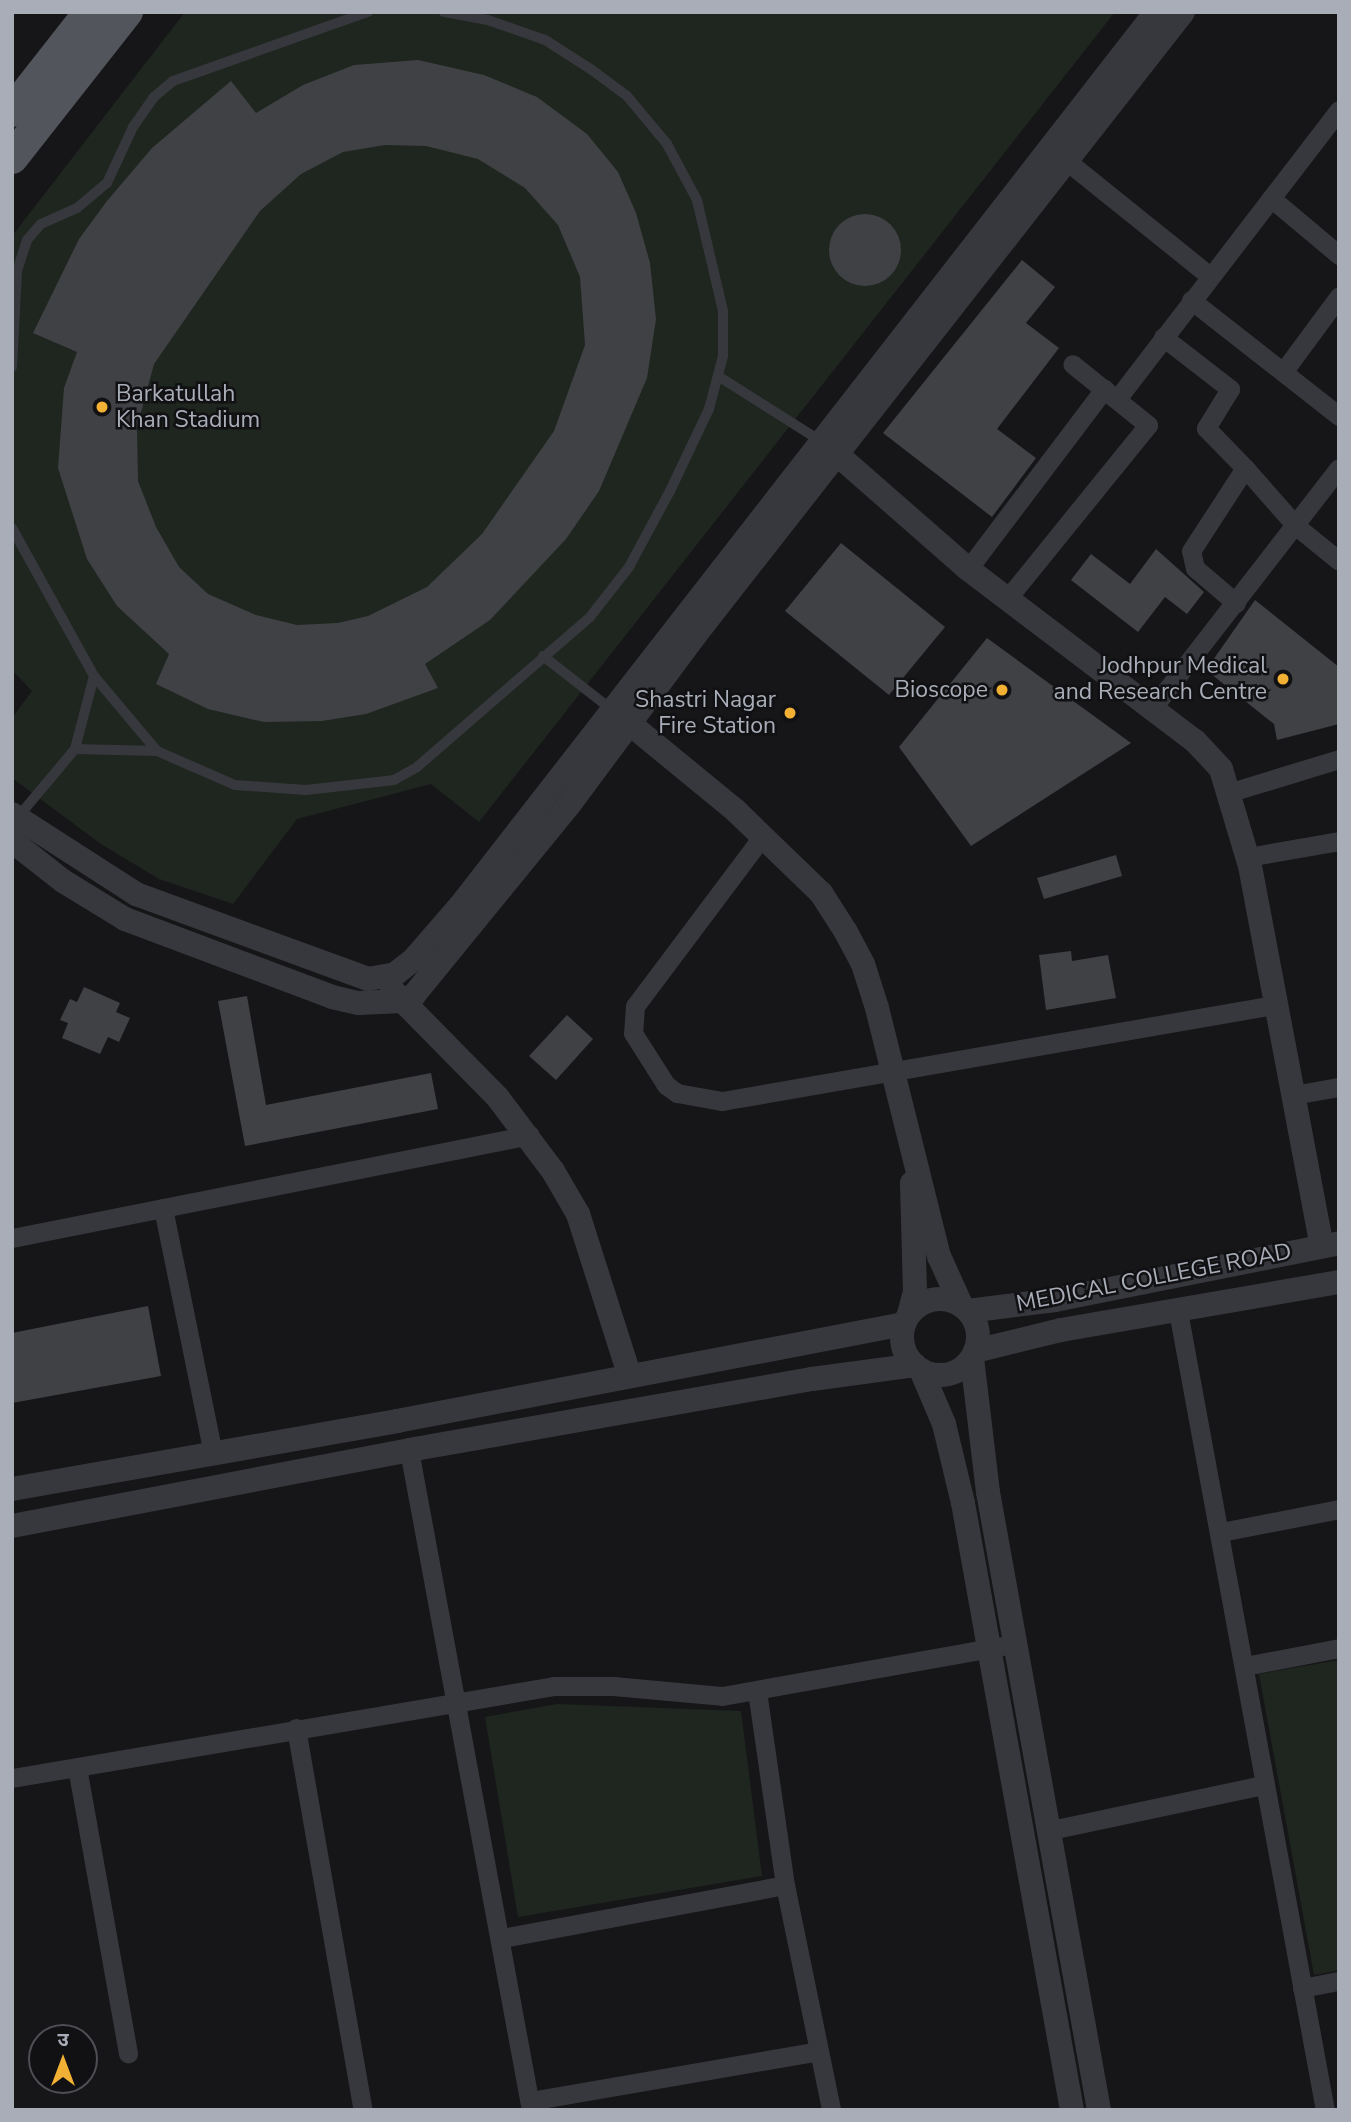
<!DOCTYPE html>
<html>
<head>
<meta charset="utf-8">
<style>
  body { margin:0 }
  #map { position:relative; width:1351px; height:2122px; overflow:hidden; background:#161618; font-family:"Nunito Sans","Noto Sans Devanagari",sans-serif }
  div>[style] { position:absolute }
  .green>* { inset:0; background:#1e261f }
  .building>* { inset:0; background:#404145 }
  .round { border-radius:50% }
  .service>* { height:10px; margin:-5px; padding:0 5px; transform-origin:5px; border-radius:5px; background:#37383d }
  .minor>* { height:19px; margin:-9.5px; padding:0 9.5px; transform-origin:9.5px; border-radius:9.5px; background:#37383d }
  .tertiary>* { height:24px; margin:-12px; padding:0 12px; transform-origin:12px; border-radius:12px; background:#37383d }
  .tertiary>.ring { margin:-12px; padding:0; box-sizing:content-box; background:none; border:24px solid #37383d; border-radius:50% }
  .primary>* { height:32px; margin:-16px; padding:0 16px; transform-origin:16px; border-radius:16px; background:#53555c }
  .dots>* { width:19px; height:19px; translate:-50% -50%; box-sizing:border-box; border:4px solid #111113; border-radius:50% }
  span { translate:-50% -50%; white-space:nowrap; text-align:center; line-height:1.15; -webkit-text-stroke:5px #111113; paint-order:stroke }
  .poi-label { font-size:23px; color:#a8adb8 }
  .left { translate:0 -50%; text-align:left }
  .right { translate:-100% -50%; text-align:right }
  .street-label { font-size:23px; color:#a8adb8 }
  .frame { position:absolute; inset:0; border:14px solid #a8adb8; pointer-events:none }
  .north { position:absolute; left:28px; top:2024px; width:70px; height:70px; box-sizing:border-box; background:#111113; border:2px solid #4d4f55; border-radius:50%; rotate:0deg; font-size:19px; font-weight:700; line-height:28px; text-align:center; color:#a8adb8 }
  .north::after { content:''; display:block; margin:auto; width:24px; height:32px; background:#f2b134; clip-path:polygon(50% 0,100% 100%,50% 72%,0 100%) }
</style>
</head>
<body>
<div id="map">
  <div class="green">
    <i style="clip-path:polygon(185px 12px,1115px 12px,479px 822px,431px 784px,297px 819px,233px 904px,159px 879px,101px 844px,12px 778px,12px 718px,32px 691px,12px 670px,12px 236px)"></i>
    <i style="clip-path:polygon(1339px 1660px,1339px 1970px,1314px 1975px,1259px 1674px)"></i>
    <i style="clip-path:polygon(557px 1704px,741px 1711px,762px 1876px,518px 1917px,485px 1717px)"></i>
  </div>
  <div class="building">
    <i style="clip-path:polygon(evenodd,418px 60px,484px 75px,537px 97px,587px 134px,618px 172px,636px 213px,650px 263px,656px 319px,647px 378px,599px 491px,566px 539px,490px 620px,425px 664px,438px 688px,366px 714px,322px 721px,264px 722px,208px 709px,156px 684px,169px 654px,117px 606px,87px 559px,58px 468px,64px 388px,77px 352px,33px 333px,79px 239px,107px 201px,152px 148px,231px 81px,256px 113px,303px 85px,354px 65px,418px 60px,385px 145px,426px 146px,478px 159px,525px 188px,558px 225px,580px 277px,585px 345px,554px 431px,482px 534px,427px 587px,368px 616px,338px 623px,297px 625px,256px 615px,208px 594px,179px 567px,156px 527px,138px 481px,137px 427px,154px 364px,260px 211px,301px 174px,343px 152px,385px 145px)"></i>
    <i class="round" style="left:829px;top:214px;width:72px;height:72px"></i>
    <i style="clip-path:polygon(1022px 260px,1055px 287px,1026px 323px,1059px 348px,997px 429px,1036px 458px,992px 517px,883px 433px)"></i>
    <i style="clip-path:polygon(841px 543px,945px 627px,889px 695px,785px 611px)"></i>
    <i style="clip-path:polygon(1156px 549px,1204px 592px,1187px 614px,1165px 597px,1138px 632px,1071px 580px,1091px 554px,1130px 584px)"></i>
    <i style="clip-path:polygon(1255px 600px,1339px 667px,1339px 724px,1277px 740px,1274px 724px,1206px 670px)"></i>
    <i style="clip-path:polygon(987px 638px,1131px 743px,971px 846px,899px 747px)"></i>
    <i style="clip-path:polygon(1116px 855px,1122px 876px,1044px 899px,1037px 878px)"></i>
    <i style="clip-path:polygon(1071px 951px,1072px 961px,1108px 955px,1116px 998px,1046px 1010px,1039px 955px)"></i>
    <i style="clip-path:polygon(84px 987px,120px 1003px,116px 1012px,130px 1018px,119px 1042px,108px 1037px,100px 1054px,62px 1038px,68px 1023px,60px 1020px,70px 999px,77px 1002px)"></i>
    <i style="clip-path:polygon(247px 996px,266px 1105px,431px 1073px,438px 1109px,245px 1146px,218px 1001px)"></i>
    <i style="clip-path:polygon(567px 1015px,593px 1039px,556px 1080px,529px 1056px)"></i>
    <i style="clip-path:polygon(148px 1306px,161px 1376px,12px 1403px,12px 1333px)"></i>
  </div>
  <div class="service">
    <i style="left:12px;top:367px;width:96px;rotate:-87deg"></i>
    <i style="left:17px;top:271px;width:33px;rotate:-72deg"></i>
    <i style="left:27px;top:240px;width:21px;rotate:-49deg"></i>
    <i style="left:41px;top:224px;width:39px;rotate:-24deg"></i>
    <i style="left:77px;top:208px;width:39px;rotate:-40deg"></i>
    <i style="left:107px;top:183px;width:62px;rotate:-65.1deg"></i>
    <i style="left:133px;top:127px;width:37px;rotate:-55deg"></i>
    <i style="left:154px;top:97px;width:25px;rotate:-40deg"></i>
    <i style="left:173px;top:81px;width:207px;rotate:-19.5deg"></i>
    <i style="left:718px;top:376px;width:122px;rotate:32.3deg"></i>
    <i style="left:12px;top:528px;width:169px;rotate:61deg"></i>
    <i style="left:94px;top:676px;width:75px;rotate:104.6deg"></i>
    <i style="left:75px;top:749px;width:89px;rotate:130deg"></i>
    <i style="left:543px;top:656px;width:88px;rotate:38deg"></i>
    <i style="left:94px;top:676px;width:98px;rotate:50deg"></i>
    <i style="left:157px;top:751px;width:85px;rotate:23.6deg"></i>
    <i style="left:235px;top:785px;width:71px;rotate:4deg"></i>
    <i style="left:306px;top:790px;width:89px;rotate:-6.5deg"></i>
    <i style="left:394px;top:780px;width:26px;rotate:-29deg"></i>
    <i style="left:417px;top:767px;width:229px;rotate:-40.9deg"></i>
    <i style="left:590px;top:617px;width:63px;rotate:-52deg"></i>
    <i style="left:629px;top:567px;width:86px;rotate:-61.7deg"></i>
    <i style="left:670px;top:491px;width:91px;rotate:-64.6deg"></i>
    <i style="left:709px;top:409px;width:55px;rotate:-75.2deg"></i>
    <i style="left:723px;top:356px;width:45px;rotate:-90deg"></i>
    <i style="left:723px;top:311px;width:114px;rotate:-103.2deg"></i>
    <i style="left:697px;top:200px;width:64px;rotate:-118.2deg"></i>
    <i style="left:667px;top:144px;width:62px;rotate:-129.8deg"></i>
    <i style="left:627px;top:96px;width:44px;rotate:-143.4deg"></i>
    <i style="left:592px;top:70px;width:56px;rotate:-147.4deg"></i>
    <i style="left:545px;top:40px;width:60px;rotate:-160.7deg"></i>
    <i style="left:488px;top:20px;width:45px;rotate:-169.7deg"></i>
    <i style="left:75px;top:749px;width:82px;rotate:1.4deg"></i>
  </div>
  <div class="minor">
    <i style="left:1068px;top:162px;width:182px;rotate:38.8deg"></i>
    <i style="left:1271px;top:198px;width:89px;rotate:40deg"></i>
    <i style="left:1191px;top:300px;width:188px;rotate:38.1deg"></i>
    <i style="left:1163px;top:337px;width:85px;rotate:37.8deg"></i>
    <i style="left:1230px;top:389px;width:46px;rotate:121.6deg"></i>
    <i style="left:1206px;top:428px;width:56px;rotate:45.7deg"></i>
    <i style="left:1283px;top:372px;width:94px;rotate:-53.6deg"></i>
    <i style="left:1117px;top:399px;width:364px;rotate:-52.5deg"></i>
    <i style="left:968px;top:569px;width:226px;rotate:-52.9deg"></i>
    <i style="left:1007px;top:599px;width:224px;rotate:-51deg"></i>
    <i style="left:1148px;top:425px;width:97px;rotate:-141.2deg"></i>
    <i style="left:1236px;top:603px;width:54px;rotate:-139.5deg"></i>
    <i style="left:1195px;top:568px;width:17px;rotate:-103deg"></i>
    <i style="left:1191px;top:551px;width:99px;rotate:-57deg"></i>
    <i style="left:1245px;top:468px;width:77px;rotate:48.7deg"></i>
    <i style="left:1296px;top:526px;width:55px;rotate:39.1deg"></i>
    <i style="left:1151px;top:710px;width:306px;rotate:-52.2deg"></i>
    <i style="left:1231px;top:792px;width:113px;rotate:-17deg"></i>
    <i style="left:762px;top:837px;width:211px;rotate:126.9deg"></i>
    <i style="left:635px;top:1006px;width:27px;rotate:94deg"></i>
    <i style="left:633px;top:1033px;width:62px;rotate:57.6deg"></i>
    <i style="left:666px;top:1085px;width:14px;rotate:36deg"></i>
    <i style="left:677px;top:1093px;width:46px;rotate:10.1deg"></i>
    <i style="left:722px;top:1101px;width:560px;rotate:-9.87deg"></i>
    <i style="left:1248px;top:857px;width:92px;rotate:-10deg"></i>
    <i style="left:1293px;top:1095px;width:47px;rotate:-9.9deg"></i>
    <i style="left:163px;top:1208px;width:251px;rotate:78.5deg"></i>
    <i style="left:12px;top:1238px;width:528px;rotate:-11.25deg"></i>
    <i style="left:1178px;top:1311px;width:812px;rotate:79.58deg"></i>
    <i style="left:409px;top:1450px;width:671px;rotate:79.53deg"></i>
    <i style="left:1221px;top:1532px;width:120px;rotate:-11deg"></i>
    <i style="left:1245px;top:1666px;width:96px;rotate:-10.8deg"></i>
    <i style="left:757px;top:1691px;width:196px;rotate:81.8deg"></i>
    <i style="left:785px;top:1885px;width:230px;rotate:78.4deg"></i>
    <i style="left:296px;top:1728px;width:388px;rotate:80.1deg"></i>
    <i style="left:77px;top:1767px;width:291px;rotate:79.9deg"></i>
    <i style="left:12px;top:1778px;width:550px;rotate:-9.63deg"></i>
    <i style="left:554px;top:1686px;width:59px"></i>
    <i style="left:613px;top:1686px;width:109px;rotate:5.2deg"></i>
    <i style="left:722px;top:1696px;width:284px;rotate:-10.1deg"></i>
    <i style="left:1051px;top:1830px;width:217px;rotate:-12deg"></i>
    <i style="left:502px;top:1938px;width:288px;rotate:-10.6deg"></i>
    <i style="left:1302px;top:1988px;width:38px;rotate:-11deg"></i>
    <i style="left:530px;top:2101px;width:293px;rotate:-9.8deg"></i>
  </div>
  <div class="tertiary">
    <i style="left:823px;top:442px;width:193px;rotate:41.2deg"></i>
    <i style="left:968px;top:569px;width:285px;rotate:37.2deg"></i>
    <i style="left:1195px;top:741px;width:38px;rotate:47deg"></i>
    <i style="left:1221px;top:769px;width:101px;rotate:73.4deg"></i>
    <i style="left:1250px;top:866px;width:387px;rotate:79.3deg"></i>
    <i style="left:618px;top:714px;width:151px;rotate:39.4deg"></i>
    <i style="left:735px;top:810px;width:120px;rotate:44deg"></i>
    <i style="left:821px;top:893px;width:46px;rotate:57.3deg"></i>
    <i style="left:846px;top:932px;width:36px;rotate:62deg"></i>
    <i style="left:863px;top:964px;width:46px;rotate:72.3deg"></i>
    <i style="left:877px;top:1008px;width:256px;rotate:76deg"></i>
    <i style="left:939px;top:1256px;width:54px;rotate:65.8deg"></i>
    <i style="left:12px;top:814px;width:148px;rotate:32.8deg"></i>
    <i style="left:136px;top:894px;width:247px;rotate:20.1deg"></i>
    <i style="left:368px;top:979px;width:27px;rotate:-10deg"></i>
    <i style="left:395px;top:974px;width:23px;rotate:-38deg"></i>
    <i style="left:413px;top:960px;width:72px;rotate:-49deg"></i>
    <i style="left:460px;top:906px;width:1133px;rotate:-52.1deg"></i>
    <i style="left:12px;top:841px;width:65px;rotate:38.1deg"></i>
    <i style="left:63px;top:881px;width:73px;rotate:31.5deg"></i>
    <i style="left:125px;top:919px;width:221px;rotate:20.6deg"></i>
    <i style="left:332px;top:997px;width:27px;rotate:13deg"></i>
    <i style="left:358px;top:1003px;width:45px;rotate:-2.5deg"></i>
    <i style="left:403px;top:1001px;width:13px;rotate:-29deg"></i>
    <i style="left:414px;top:995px;width:245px;rotate:-50.8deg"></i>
    <i style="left:569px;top:805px;width:213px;rotate:-53.4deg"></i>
    <i style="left:696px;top:634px;width:790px;rotate:-51.94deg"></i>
    <i style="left:392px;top:990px;width:151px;rotate:45.5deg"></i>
    <i style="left:498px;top:1098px;width:91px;rotate:53deg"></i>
    <i style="left:553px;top:1171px;width:50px;rotate:59.8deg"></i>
    <i style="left:578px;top:1214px;width:168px;rotate:72.3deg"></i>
    <i class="ring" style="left:902px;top:1299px;width:52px;height:52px"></i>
    <i style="left:968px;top:1311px;width:88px;rotate:-7.2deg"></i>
    <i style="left:1055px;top:1300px;width:290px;rotate:-11.3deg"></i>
    <i style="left:909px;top:1314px;width:23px;rotate:-75deg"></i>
    <i style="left:915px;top:1292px;width:109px;rotate:-91.6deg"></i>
    <i style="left:975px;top:1351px;width:89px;rotate:-13.7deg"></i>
    <i style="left:1061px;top:1330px;width:282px;rotate:-9.8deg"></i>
    <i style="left:972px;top:1358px;width:135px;rotate:83.2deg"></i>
    <i style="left:988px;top:1492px;width:628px;rotate:79.82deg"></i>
    <i style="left:921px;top:1370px;width:59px;rotate:66.9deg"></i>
    <i style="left:944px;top:1424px;width:81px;rotate:76.5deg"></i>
    <i style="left:963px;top:1503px;width:617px;rotate:79.82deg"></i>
    <i style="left:12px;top:1489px;width:391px;rotate:-10deg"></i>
    <i style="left:397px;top:1421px;width:516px;rotate:-10.83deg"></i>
    <i style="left:12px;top:1526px;width:404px;rotate:-10.8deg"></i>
    <i style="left:409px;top:1450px;width:409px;rotate:-10deg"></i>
    <i style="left:812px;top:1379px;width:104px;rotate:-7.7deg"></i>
  </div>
  <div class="primary">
    <i style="left:12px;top:111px;width:126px;rotate:-51.8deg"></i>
    <i style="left:12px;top:158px;width:186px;rotate:-51.8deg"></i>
  </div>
  <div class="dots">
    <i style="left:102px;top:407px;background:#f2b134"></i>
    <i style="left:1283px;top:679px;background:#f2b134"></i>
    <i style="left:1002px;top:690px;background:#f2b134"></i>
    <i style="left:790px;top:713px;background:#f2b134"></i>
  </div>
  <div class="poi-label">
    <span class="left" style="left:116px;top:407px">Barkatullah<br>Khan Stadium</span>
    <span class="right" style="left:1267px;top:679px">Jodhpur Medical<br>and Research Centre</span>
    <span class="right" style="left:988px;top:690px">Bioscope</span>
    <span class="right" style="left:776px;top:713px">Shastri Nagar<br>Fire Station</span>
  </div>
  <div class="street-label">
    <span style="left:1154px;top:1278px;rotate:-11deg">MEDICAL COLLEGE ROAD</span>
  </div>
  <div class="frame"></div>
  <div class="north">उ</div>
</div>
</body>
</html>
